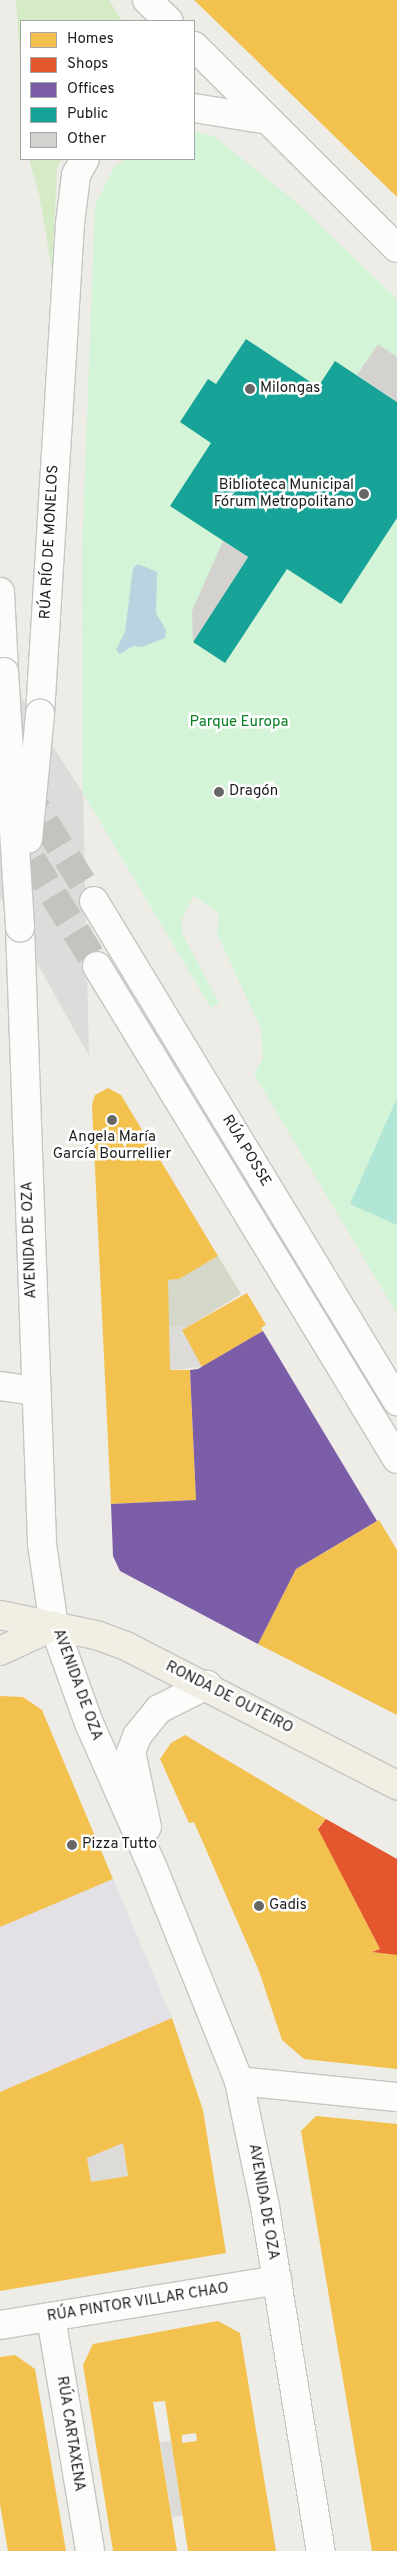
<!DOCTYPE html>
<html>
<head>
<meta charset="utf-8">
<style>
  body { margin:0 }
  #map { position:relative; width:397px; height:2551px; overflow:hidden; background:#edece7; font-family:Overpass,sans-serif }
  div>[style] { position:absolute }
  .residential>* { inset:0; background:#dcdbd8 }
  .construction>* { inset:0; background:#d5d7c8 }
  .grass>* { inset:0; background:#d5ebc5 }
  .park>* { inset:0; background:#d4f4d8 }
  .pitch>* { inset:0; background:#b1e6d6 }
  .plaza>* { inset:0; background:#e3e1e6 }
  .water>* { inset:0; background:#b9d4e1 }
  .pier>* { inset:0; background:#dddcda }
  .homes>* { inset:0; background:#f2c14e }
  .shops>* { inset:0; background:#e4572e }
  .offices>* { inset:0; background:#7b5ea7 }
  .public>* { inset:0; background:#17a398 }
  .building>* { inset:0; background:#d3d2ce }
  .minor-tunnel>* { height:28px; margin-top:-14px; transform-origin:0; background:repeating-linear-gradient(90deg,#c4c3bf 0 28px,transparent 0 42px) }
  .roads { filter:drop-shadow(1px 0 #c5c5c3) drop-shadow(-1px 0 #c5c5c3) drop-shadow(0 1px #c5c5c3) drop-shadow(0 -1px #c5c5c3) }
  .minor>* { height:28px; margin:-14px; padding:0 14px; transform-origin:14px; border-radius:14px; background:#fcfcfb }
  .major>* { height:28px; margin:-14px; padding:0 14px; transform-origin:14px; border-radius:14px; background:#f1eee4 }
  .bridges { filter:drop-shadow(1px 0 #c5c5c3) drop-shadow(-1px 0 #c5c5c3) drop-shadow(0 1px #c5c5c3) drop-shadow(0 -1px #c5c5c3) }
  .minor-bridge>* { height:28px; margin:-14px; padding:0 14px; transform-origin:14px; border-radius:14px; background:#fcfcfb }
  .dots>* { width:14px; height:14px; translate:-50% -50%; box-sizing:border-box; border:2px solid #fff; border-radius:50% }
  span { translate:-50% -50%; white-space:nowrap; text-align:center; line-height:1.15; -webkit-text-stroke:5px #fff; paint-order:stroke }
  .poi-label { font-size:15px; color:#1e1e1e }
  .left { translate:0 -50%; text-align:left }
  .right { translate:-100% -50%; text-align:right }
  .street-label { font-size:15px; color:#1e1e1e }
  .park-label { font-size:15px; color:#088122 }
  .legend { position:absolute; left:20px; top:20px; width:175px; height:140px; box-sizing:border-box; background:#fff; border:1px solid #a5a5a5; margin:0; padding:6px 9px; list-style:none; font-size:15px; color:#1e1e1e }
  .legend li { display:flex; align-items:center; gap:10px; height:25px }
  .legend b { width:25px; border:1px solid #a5a5a5 }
</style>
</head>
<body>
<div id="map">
  <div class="residential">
    <i style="clip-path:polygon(168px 1326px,189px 1326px,182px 1330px,202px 1367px,170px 1370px)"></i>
    <i style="clip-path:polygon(123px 2143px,128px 2176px,91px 2182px,87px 2158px)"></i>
    <i style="clip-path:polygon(171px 2441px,183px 2516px,172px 2517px,160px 2442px)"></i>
  </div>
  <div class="construction">
    <i style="clip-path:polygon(218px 1256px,241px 1294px,189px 1326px,168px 1326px,168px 1280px,179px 1279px)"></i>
  </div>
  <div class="grass">
    <i style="clip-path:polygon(16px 0,109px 0,122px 21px,21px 21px,21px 75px)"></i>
    <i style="clip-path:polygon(29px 159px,61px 159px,57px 168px,52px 269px,39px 194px)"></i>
  </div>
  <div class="park">
    <i style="clip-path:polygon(194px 131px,215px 137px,297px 203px,397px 299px,397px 1314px,254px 1074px,263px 1058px,261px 1029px,217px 933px,219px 914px,194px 895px,182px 919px,182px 933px,219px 1003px,211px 1008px,83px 793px,82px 552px,95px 206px,114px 167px,125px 159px,194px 159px)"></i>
  </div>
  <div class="pitch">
    <i style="clip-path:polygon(397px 1098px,397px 1225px,350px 1204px)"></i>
  </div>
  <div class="plaza">
    <i style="clip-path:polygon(113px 1879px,172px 2018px,0 2092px,0 1927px)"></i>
  </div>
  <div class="water">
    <i style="clip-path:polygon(138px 564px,157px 572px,156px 613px,166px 630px,165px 638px,142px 647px,133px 646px,120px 654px,116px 650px,125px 632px,133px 568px)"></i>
  </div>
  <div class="pier">
    <i style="clip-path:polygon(0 665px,83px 793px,89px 1056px,0 897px)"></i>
  </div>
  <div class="homes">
    <i style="clip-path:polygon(194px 0,397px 0,397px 197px,250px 54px)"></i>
    <i style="clip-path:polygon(108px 1088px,121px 1095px,218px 1256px,179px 1279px,168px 1280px,170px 1370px,190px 1370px,196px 1500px,111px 1504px,92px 1105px,95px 1095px)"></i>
    <i style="clip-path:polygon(247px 1293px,266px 1325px,261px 1328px,263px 1331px,202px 1367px,182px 1330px)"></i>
    <i style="clip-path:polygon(379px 1520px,397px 1550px,397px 1715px,258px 1644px,296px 1569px)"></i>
    <i style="clip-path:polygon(0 1696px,23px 1697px,42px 1710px,113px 1879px,0 1927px)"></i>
    <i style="clip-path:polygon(185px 1735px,326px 1819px,318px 1828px,380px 1949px,372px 1952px,397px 1955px,397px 2069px,304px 2059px,282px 2040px,259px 1971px,194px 1822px,189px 1823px,160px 1759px,171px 1743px)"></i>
    <i style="clip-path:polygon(evenodd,172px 2018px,203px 2110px,226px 2253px,0 2291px,0 2092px,172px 2018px,123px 2143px,128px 2176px,91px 2182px,87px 2158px,123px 2143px)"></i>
    <i style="clip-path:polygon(316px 2116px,397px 2124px,397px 2551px,372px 2551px,301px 2131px)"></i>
    <i style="clip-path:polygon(evenodd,218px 2321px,240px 2333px,276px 2551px,188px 2551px,165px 2401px,153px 2402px,177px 2551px,113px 2551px,83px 2365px,93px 2344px,218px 2321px,196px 2433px,197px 2441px,182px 2443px,182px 2435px,196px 2433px)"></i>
    <i style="clip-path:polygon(15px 2355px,35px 2369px,66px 2551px,8px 2551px,0 2504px,0 2357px)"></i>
  </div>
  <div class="shops">
    <i style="clip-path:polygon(326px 1819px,397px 1859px,397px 1955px,372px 1952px,380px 1949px,318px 1829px)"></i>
  </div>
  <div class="offices">
    <i style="clip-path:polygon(263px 1331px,377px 1521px,296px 1569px,258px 1644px,120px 1571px,113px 1556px,111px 1504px,196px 1500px,190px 1370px,198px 1369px)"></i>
  </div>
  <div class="public">
    <i style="clip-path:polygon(246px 339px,318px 387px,335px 361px,397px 402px,397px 518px,341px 604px,287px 569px,225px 663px,193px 642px,248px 557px,170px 506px,211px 443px,180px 422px,208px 379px,216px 384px)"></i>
  </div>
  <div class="building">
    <i style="clip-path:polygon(378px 344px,397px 357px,397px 402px,357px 375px)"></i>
    <i style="clip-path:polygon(223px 541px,248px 557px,193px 642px,192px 611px)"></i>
  </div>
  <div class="minor-tunnel">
    <i style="left:23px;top:787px;width:134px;rotate:58.1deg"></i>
    <i style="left:10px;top:824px;width:167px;rotate:58.5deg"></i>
  </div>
  <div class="roads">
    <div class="minor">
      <i style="left:147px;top:0;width:30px;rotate:44deg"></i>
      <i style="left:194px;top:46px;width:286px;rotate:44.9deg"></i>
      <i style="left:194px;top:108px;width:75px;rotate:9.2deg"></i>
      <i style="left:0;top:592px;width:80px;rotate:87.1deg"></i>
      <i style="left:40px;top:714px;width:491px;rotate:-86.5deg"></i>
      <i style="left:70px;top:224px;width:49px;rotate:-83deg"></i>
      <i style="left:76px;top:175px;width:18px;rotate:-61deg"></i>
      <i style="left:94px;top:901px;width:585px;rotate:58.78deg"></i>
      <i style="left:20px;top:928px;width:616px;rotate:87.95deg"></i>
      <i style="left:42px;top:1544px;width:83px;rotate:81.7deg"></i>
      <i style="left:54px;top:1626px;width:103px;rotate:70.2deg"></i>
      <i style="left:89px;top:1723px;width:158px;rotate:66.2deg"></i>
      <i style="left:153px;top:1868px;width:230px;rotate:68deg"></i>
      <i style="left:239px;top:2081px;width:129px;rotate:78.3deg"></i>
      <i style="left:265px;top:2207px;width:349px;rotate:80.8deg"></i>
      <i style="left:97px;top:966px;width:577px;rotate:58.68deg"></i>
      <i style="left:0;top:1386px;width:35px;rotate:8deg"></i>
      <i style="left:147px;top:1827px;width:77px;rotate:-102deg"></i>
      <i style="left:131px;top:1752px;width:17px;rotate:-69deg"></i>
      <i style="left:137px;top:1736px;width:35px;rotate:-51deg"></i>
      <i style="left:159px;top:1709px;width:54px;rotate:-26.6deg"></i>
      <i style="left:239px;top:2081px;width:159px;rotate:5.8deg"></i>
      <i style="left:51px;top:2317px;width:237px;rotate:80.5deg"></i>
      <i style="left:0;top:2325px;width:281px;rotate:-9.2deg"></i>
    </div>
    <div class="major">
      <i style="left:0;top:1615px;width:98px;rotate:11.8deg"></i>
      <i style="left:96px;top:1635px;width:32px;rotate:20deg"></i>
      <i style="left:126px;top:1646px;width:305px;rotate:27.2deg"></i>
      <i style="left:0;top:1651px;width:60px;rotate:-24.8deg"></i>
    </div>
  </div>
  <div class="bridges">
    <div class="minor-bridge">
      <i style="left:4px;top:672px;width:256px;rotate:86.4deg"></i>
      <i style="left:28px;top:839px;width:126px;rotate:-84.5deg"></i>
    </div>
  </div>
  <div class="dots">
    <i style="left:250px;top:389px;background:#666664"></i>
    <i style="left:364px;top:494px;background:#666664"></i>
    <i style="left:219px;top:792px;background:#666664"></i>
    <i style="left:112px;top:1120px;background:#666664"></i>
    <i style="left:72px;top:1845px;background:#666664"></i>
    <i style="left:259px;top:1906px;background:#666664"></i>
  </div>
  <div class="poi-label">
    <span class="left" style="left:260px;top:389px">Milongas</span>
    <span class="right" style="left:354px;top:494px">Biblioteca Municipal<br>Fórum Metropolitano</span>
    <span class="left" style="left:229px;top:792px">Dragón</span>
    <span style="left:112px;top:1146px">Angela María<br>García Bourrellier</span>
    <span class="left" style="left:82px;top:1845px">Pizza Tutto</span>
    <span class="left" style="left:269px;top:1906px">Gadis</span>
  </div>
  <div class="street-label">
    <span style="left:50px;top:542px;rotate:-87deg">RÚA RÍO DE MONELOS</span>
    <span style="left:246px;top:1151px;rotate:59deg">RÚA POSSE</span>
    <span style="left:30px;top:1240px;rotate:-92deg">AVENIDA DE OZA</span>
    <span style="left:77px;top:1685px;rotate:70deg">AVENIDA DE OZA</span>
    <span style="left:229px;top:1698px;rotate:27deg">RONDA DE OUTEIRO</span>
    <span style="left:263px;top:2202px;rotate:80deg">AVENIDA DE OZA</span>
    <span style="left:138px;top:2303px;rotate:-9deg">RÚA PINTOR VILLAR CHAO</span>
    <span style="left:70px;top:2434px;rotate:81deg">RÚA CARTAXENA</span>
  </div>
  <div class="park-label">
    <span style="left:239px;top:723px">Parque Europa</span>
  </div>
  <ul class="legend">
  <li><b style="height:14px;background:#f2c14e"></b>Homes</li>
  <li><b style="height:14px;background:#e4572e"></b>Shops</li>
  <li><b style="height:14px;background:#7b5ea7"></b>Offices</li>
  <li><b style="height:14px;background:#17a398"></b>Public</li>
  <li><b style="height:14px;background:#d3d2ce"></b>Other</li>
  </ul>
</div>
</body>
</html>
